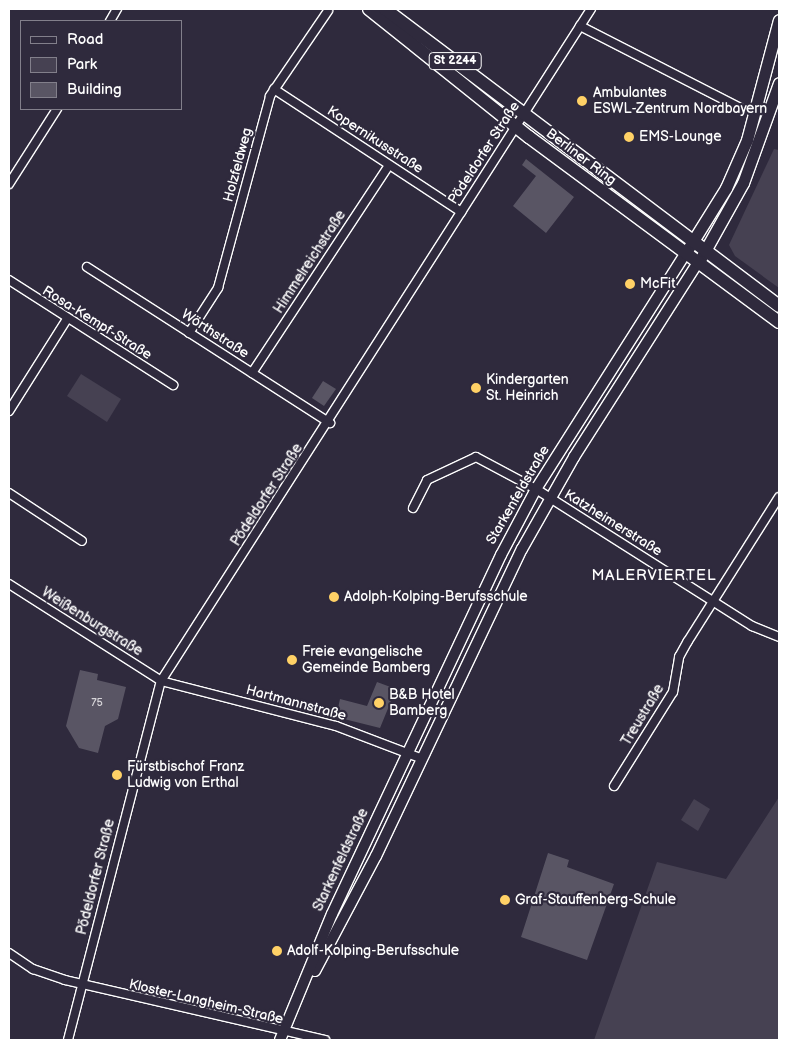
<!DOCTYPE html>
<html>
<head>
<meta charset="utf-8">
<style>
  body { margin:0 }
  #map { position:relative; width:788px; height:1049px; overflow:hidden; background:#2f2a3d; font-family:"Balsamiq Sans",sans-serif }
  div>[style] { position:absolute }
  .green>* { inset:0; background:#464152 }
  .building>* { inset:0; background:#595564 }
  .roads { filter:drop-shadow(1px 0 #fff) drop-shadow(-1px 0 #fff) drop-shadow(0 1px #fff) drop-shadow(0 -1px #fff) }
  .minor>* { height:8px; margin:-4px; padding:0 4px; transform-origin:4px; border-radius:4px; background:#2f2a3d }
  .tertiary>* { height:10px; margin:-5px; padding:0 5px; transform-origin:5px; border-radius:5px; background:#2f2a3d }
  .secondary>* { height:11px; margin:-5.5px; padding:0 5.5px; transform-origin:5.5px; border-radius:5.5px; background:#2f2a3d }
  .primary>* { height:12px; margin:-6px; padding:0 6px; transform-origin:6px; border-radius:6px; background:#2f2a3d }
  .dots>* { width:14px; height:14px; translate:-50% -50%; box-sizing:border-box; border:2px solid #2f2a3d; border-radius:50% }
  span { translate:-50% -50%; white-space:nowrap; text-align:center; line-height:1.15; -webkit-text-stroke:4.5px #2f2a3d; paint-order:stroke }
  .number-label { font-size:11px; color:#d6d4d8 }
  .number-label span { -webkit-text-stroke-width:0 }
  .shield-label span { padding:1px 4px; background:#2f2a3d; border:1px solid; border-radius:4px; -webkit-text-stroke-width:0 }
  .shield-label { font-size:12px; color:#fff; font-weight:700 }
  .poi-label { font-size:14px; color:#fff }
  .left { translate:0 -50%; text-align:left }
  .street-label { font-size:14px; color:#fff }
  .neighbourhood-label { font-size:15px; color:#fff; letter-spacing:1px }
  .frame { position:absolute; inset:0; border:10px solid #fff; pointer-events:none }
  .legend { position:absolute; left:20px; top:20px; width:162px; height:90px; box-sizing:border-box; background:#2f2a3d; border:1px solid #827f8b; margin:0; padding:6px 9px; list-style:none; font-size:15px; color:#fff }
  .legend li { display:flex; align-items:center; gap:10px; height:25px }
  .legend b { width:25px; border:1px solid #827f8b }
</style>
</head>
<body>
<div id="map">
  <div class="green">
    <i style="clip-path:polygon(774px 149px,779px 150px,779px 288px,735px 256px,729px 245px)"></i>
    <i style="clip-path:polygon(81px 374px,121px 399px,107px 422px,67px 396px)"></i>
    <i style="clip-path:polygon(779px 797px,779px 1040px,594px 1040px,657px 862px,726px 879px)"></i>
    <i style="clip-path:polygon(694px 799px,710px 809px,698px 831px,681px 820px)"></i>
  </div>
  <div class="building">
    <i style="clip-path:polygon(526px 159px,574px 197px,546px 233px,513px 206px,536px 176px,522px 165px)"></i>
    <i style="clip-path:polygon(323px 381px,336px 389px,324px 406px,312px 398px)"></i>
    <i style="clip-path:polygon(80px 670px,98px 674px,97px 680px,126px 687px,118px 719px,105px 726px,98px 753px,79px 748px,66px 726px)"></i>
    <i style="clip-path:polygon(377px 682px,396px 689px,380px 728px,336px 717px,340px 699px,367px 706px)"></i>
    <i style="clip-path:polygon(548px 853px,569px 860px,567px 867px,614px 884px,587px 960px,521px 937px)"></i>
  </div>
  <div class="roads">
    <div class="minor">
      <i style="left:110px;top:21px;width:14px;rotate:-60deg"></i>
      <i style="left:580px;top:26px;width:178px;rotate:27.1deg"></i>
      <i style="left:274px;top:89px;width:224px;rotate:33.3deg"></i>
      <i style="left:9px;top:184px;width:89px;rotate:-57.4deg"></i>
      <i style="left:87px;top:267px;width:289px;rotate:32.7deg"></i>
      <i style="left:9px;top:280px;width:195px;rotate:32.6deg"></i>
      <i style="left:189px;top:333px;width:54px;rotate:-57.2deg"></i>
      <i style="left:218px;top:288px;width:199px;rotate:-74.8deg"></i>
      <i style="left:270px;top:96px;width:103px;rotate:-55.7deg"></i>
      <i style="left:252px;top:373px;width:249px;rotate:-56.6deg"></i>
      <i style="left:9px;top:411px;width:109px;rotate:-57.8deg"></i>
      <i style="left:9px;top:493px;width:87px;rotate:33.3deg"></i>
      <i style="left:413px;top:508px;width:31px;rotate:-63deg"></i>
      <i style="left:427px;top:480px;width:54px;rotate:-25.1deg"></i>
      <i style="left:476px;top:457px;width:68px;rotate:28.1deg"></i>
      <i style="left:536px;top:489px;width:256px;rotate:32.4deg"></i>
      <i style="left:752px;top:626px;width:29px;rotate:22deg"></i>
      <i style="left:9px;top:584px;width:180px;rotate:32.5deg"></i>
      <i style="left:161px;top:681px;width:181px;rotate:14.4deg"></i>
      <i style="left:336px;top:726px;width:90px;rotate:20.9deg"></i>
      <i style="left:614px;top:786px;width:111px;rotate:-57.9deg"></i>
      <i style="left:673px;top:692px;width:36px;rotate:-80deg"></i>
      <i style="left:679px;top:657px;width:18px;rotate:-61deg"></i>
      <i style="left:688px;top:641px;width:170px;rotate:-57.7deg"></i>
      <i style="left:9px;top:953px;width:29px;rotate:34deg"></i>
      <i style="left:33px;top:969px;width:34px;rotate:19deg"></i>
      <i style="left:65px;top:980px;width:267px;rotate:13deg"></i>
      <i style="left:68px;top:1040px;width:371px;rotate:-75.5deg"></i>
      <i style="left:161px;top:681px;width:798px;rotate:-57.39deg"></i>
    </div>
    <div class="tertiary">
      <i style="left:315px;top:971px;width:130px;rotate:-62.1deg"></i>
      <i style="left:376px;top:856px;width:340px;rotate:-64.6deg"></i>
      <i style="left:522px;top:549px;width:106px;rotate:-60.5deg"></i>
      <i style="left:574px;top:457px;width:229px;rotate:-57.5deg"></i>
      <i style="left:280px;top:1040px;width:136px;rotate:-67.6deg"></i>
      <i style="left:332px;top:914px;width:397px;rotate:-64.8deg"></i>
      <i style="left:501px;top:555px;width:75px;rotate:-62.1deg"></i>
      <i style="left:536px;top:489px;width:278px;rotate:-57.6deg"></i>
    </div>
    <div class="secondary">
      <i style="left:688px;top:249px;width:72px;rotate:-58.1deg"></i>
      <i style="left:726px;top:188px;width:52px;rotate:-66.4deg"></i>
      <i style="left:747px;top:140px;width:124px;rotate:-75.1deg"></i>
      <i style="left:701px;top:258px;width:86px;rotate:-60.8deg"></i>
      <i style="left:743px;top:183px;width:106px;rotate:-70.2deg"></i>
    </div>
    <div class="primary">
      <i style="left:369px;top:9px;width:205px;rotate:38.7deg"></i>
      <i style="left:529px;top:137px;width:311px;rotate:36.5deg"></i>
      <i style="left:385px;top:9px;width:493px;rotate:37deg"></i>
    </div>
  </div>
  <div class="dots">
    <i style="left:582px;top:101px;background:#ffd166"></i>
    <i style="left:629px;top:137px;background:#ffd166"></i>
    <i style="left:630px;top:284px;background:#ffd166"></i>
    <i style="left:476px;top:388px;background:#ffd166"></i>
    <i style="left:334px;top:597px;background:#ffd166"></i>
    <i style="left:292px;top:660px;background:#ffd166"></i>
    <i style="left:379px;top:703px;background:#ffd166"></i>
    <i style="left:117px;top:775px;background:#ffd166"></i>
    <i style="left:505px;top:900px;background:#ffd166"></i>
    <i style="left:277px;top:951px;background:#ffd166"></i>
  </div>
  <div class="number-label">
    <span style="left:97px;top:703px">75</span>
  </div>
  <div class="shield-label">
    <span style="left:455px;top:61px">St 2244</span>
  </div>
  <div class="poi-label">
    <span class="left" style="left:593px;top:101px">Ambulantes<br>ESWL-Zentrum Nordbayern</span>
    <span class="left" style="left:639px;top:137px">EMS-Lounge</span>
    <span class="left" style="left:640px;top:284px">McFit</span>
    <span class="left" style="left:486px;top:388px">Kindergarten<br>St. Heinrich</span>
    <span class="left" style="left:344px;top:597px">Adolph-Kolping-Berufsschule</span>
    <span class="left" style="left:302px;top:660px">Freie evangelische<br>Gemeinde Bamberg</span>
    <span class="left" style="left:389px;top:703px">B&amp;B Hotel<br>Bamberg</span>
    <span class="left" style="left:127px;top:775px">Fürstbischof Franz<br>Ludwig von Erthal</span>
    <span class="left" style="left:515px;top:900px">Graf-Stauffenberg-Schule</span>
    <span class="left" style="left:287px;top:951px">Adolf-Kolping-Berufsschule</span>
  </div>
  <div class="street-label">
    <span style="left:375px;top:140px;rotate:33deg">Kopernikusstraße</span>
    <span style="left:484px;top:153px;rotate:-57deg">Pödeldorfer Straße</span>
    <span style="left:581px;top:157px;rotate:37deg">Berliner Ring</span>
    <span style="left:238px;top:165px;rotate:-75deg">Holzfeldweg</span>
    <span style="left:310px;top:262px;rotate:-57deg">Himmelreichstraße</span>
    <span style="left:97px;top:323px;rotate:32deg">Rosa-Kempf-Straße</span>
    <span style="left:215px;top:334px;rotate:33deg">Wörthstraße</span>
    <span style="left:267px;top:495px;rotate:-57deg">Pödeldorfer Straße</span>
    <span style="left:518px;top:495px;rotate:-60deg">Starkenfeldstraße</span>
    <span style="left:613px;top:523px;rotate:32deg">Katzheimerstraße</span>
    <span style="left:92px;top:622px;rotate:32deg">Weißenburgstraße</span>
    <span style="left:296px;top:703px;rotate:15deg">Hartmannstraße</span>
    <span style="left:643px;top:715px;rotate:-59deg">Treustraße</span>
    <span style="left:341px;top:860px;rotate:-65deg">Starkenfeldstraße</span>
    <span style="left:96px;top:877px;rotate:-76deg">Pödeldorfer Straße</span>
    <span style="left:206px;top:1002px;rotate:13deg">Kloster-Langheim-Straße</span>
  </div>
  <div class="neighbourhood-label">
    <span style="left:654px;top:576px">MALERVIERTEL</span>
  </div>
  <div class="frame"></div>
  <ul class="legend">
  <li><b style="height:6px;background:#2f2a3d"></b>Road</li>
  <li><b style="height:14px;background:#464152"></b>Park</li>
  <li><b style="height:14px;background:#595564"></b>Building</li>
  </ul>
</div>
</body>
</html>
